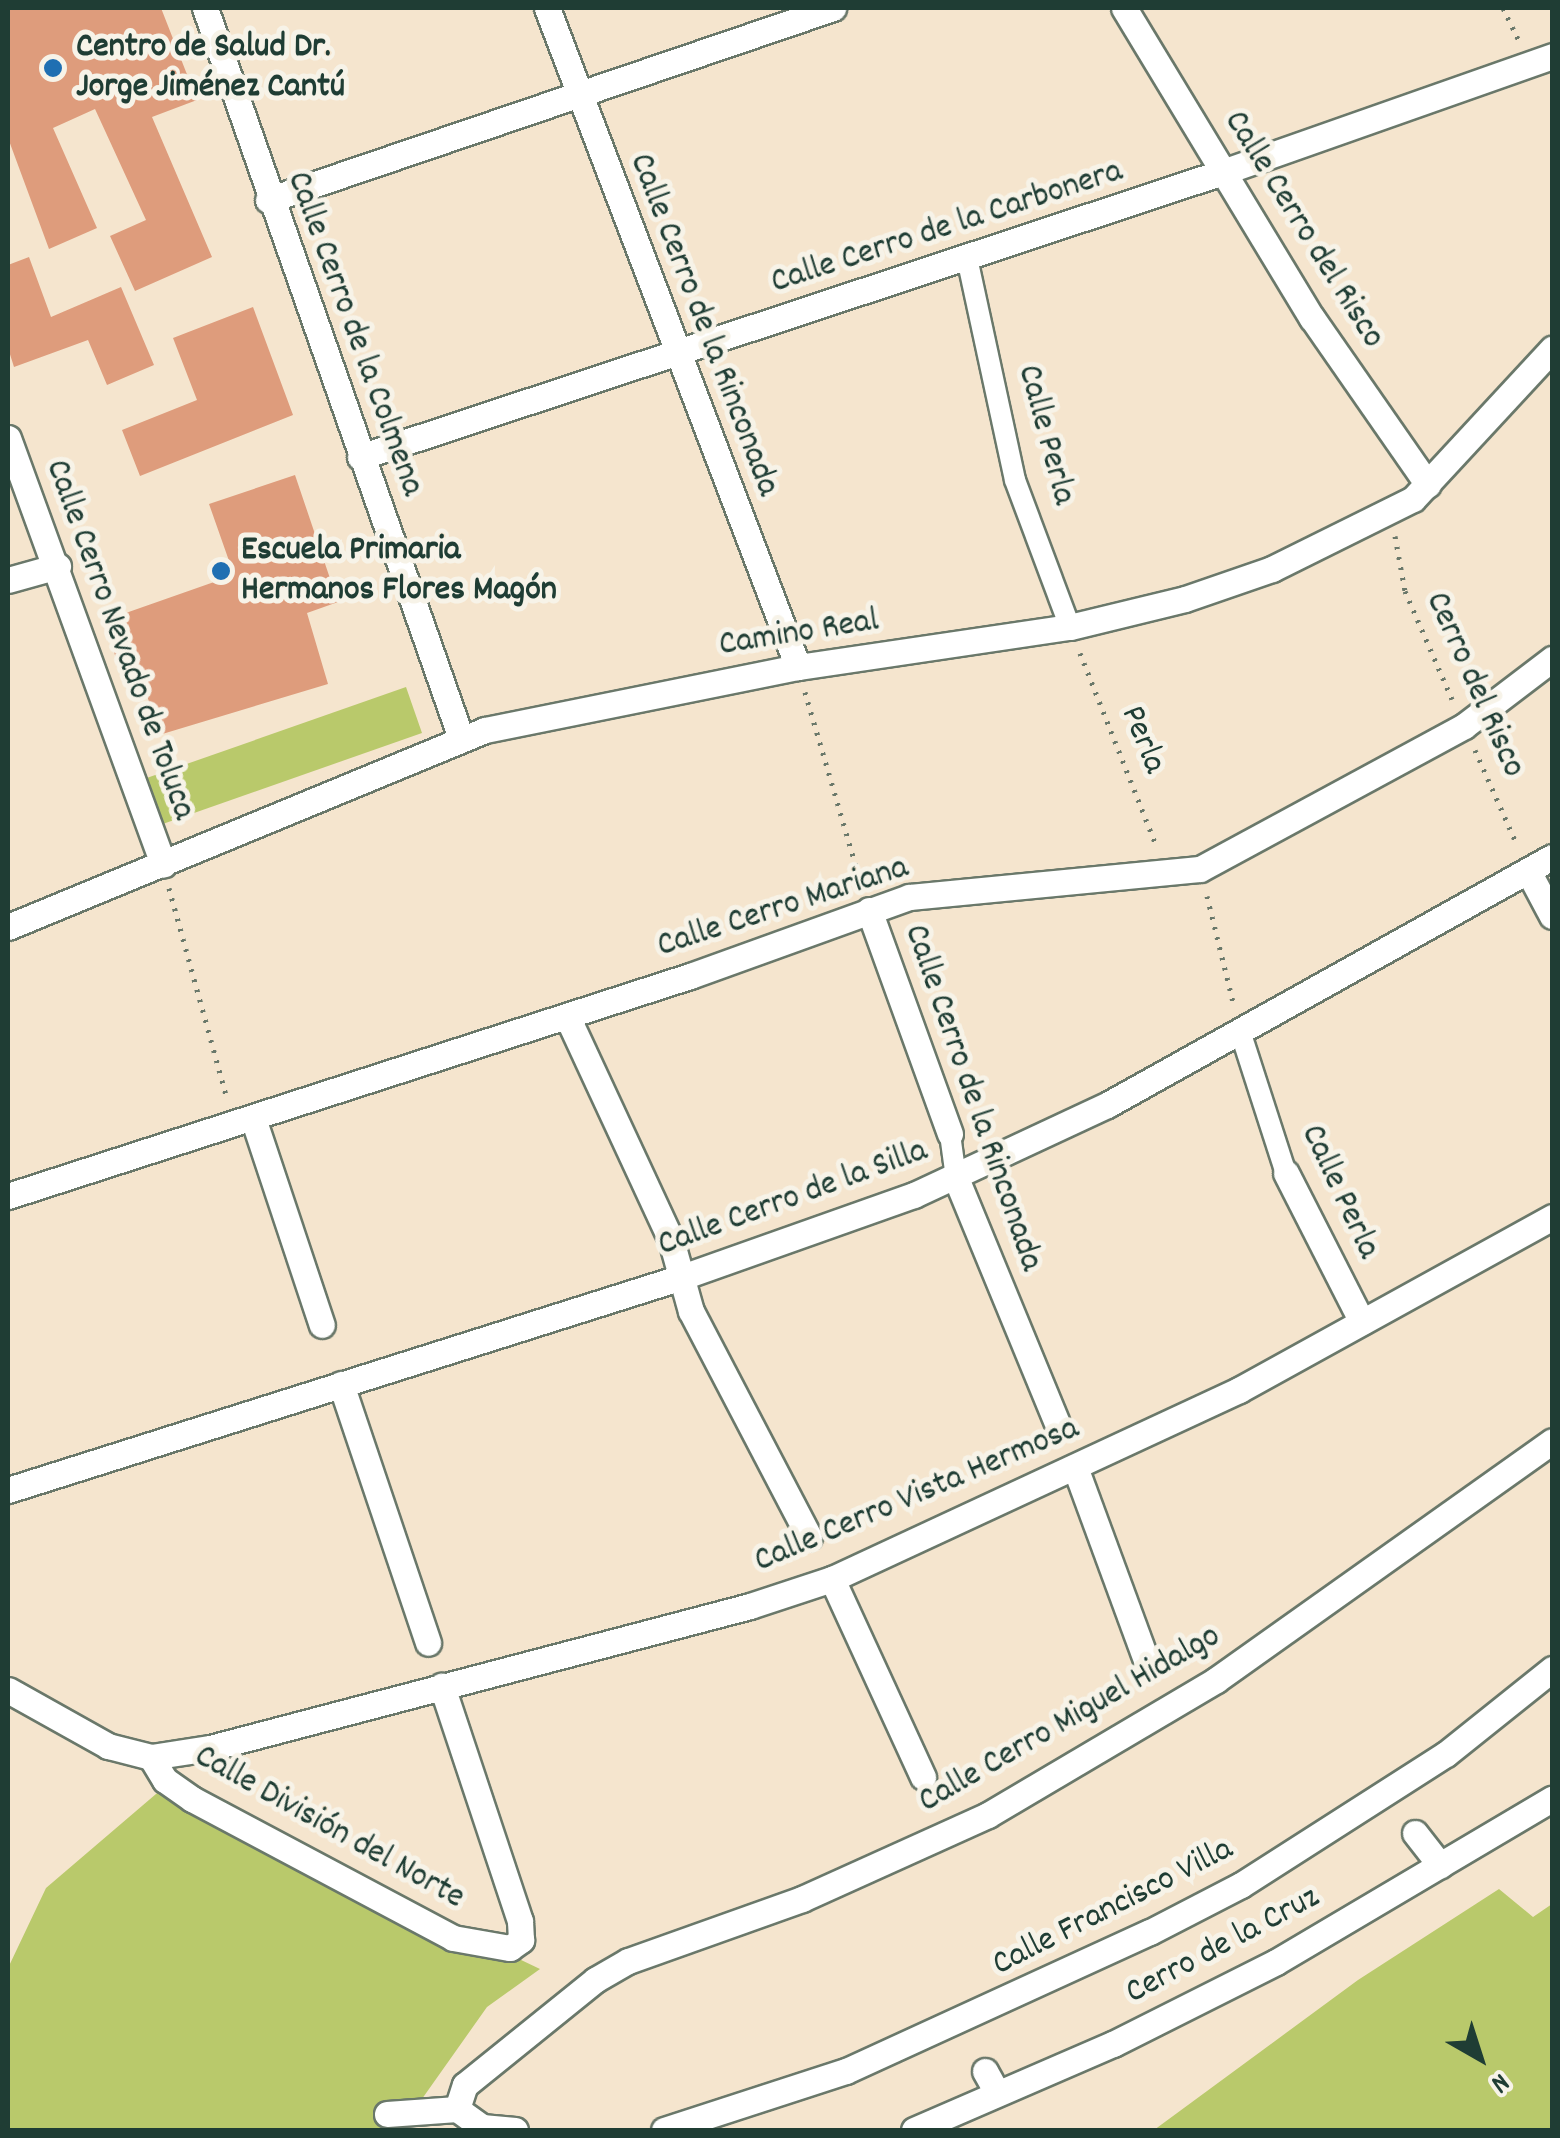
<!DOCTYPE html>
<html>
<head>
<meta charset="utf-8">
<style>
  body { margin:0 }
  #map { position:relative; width:1560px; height:2138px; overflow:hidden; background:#f5e5ce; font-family:Dekko,sans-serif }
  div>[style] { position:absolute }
  .green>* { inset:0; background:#b9c96b }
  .building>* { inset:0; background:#de9c7c }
  .path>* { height:5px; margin-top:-2.5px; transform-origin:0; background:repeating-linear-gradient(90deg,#6a786a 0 2.5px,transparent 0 10.5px) }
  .roads { filter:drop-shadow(2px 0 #6a786a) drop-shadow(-2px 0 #6a786a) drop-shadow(0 2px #6a786a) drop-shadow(0 -2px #6a786a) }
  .pedestrian>* { height:20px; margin:-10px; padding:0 10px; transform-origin:10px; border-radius:10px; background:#fff }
  .minor>* { height:25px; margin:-12.5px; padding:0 12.5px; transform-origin:12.5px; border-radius:12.5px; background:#fff }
  .dots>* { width:28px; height:28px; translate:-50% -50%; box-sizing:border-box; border:5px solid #f7f3e8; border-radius:50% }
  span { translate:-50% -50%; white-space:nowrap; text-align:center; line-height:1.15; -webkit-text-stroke:10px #f7f3e8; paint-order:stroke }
  .poi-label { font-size:35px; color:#1f3d34; font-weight:700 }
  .left { translate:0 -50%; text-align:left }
  .street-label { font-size:35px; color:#1f3d34 }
  .frame { position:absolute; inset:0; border:10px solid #1f3d34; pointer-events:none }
  .north { position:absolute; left:1430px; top:2008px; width:100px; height:100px; -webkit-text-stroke:8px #f7f3e8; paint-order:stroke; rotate:141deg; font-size:28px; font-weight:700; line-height:40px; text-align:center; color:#1f3d34 }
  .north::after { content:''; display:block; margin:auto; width:35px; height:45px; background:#1f3d34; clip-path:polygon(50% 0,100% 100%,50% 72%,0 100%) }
</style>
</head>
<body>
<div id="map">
  <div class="green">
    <i style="clip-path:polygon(406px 687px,422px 733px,157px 826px,141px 780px)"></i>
    <i style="clip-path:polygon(163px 1788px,540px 1969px,487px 2007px,400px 2130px,8px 2130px,8px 1968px,46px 1888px)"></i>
    <i style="clip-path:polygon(1499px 1889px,1533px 1917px,1552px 1904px,1552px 2130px,1154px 2130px,1358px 1980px)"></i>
  </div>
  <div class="building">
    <i style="clip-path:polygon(8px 8px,161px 8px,197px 100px,152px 117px,212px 257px,135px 291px,110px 236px,146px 220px,95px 109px,53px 128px,97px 228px,49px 249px,8px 138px)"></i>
    <i style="clip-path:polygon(29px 257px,51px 317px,121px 287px,154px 365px,107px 385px,88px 340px,14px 367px,8px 348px,8px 265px)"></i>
    <i style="clip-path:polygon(253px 307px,293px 415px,140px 476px,122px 430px,197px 400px,173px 338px)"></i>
    <i style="clip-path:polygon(295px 475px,338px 602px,307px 613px,328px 684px,159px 735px,140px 672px,123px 678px,103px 621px,234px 575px,209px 504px)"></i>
  </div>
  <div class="path">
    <i style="left:1503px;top:8px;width:37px;rotate:64deg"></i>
    <i style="left:1395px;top:536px;width:56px;rotate:79.7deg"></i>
    <i style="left:1405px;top:591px;width:118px;rotate:66.5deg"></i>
    <i style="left:1080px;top:653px;width:209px;rotate:68.4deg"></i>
    <i style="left:805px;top:692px;width:203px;rotate:73.7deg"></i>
    <i style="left:1475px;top:750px;width:104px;rotate:66.1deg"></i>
    <i style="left:169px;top:888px;width:218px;rotate:74.6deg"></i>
    <i style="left:1207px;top:896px;width:109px;rotate:76.2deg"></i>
  </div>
  <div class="roads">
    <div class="pedestrian">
      <i style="left:967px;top:258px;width:227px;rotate:77.8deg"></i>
      <i style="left:1015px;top:480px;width:157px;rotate:69.5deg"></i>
      <i style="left:1240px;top:1031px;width:149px;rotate:72.1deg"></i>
      <i style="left:950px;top:1134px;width:44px;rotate:82.2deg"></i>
    </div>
    <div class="minor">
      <i style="left:205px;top:8px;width:774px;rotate:70.68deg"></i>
      <i style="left:547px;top:8px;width:705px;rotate:69.15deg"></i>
      <i style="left:1124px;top:8px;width:363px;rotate:58.8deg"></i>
      <i style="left:1312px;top:318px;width:203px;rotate:55.2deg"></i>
      <i style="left:268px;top:200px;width:597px;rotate:-18.77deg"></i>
      <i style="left:8px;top:438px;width:454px;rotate:70deg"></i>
      <i style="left:360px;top:457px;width:909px;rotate:-18.28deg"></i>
      <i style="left:1223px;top:172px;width:349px;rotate:-19.4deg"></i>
      <i style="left:8px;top:580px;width:52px;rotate:-15.6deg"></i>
      <i style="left:1528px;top:871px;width:51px;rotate:61.9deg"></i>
      <i style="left:869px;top:910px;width:238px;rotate:70.1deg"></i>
      <i style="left:8px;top:927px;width:516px;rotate:-22.44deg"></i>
      <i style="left:485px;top:730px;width:319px;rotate:-11.4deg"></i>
      <i style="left:798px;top:667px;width:275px;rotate:-8.4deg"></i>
      <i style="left:1070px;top:627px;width:118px;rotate:-13.7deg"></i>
      <i style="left:1185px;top:599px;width:92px;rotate:-19deg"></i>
      <i style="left:1272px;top:569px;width:157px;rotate:-26.4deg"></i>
      <i style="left:1413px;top:499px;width:205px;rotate:-47.2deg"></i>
      <i style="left:567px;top:1016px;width:247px;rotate:65.1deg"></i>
      <i style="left:671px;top:1240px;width:74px;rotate:74.3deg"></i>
      <i style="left:691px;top:1311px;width:255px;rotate:62.4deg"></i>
      <i style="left:253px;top:1118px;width:218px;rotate:71.6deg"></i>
      <i style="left:1286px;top:1173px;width:167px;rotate:63deg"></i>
      <i style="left:956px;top:1178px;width:263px;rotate:67.6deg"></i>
      <i style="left:8px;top:1196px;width:717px;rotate:-17.88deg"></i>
      <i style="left:690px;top:976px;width:233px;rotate:-19.8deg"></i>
      <i style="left:909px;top:897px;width:292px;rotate:-5.5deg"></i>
      <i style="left:1200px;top:869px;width:300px;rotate:-28.4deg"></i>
      <i style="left:1464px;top:726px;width:111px;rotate:-37.3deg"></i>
      <i style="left:341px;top:1384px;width:273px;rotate:71.4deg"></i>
      <i style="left:1075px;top:1467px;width:209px;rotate:69.8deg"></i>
      <i style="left:8px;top:1490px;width:707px;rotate:-17.54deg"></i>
      <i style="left:682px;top:1277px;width:246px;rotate:-19.5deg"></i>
      <i style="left:914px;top:1195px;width:213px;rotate:-25deg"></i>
      <i style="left:1107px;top:1105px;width:509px;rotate:-29.13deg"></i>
      <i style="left:832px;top:1579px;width:218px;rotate:65.3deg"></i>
      <i style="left:8px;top:1690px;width:115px;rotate:29.2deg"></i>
      <i style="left:108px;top:1746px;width:44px;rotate:14.3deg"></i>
      <i style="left:151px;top:1757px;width:27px;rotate:59deg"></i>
      <i style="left:165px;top:1780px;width:33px;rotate:35deg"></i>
      <i style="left:192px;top:1799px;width:296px;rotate:28deg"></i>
      <i style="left:453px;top:1938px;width:58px;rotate:10deg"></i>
      <i style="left:510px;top:1948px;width:14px;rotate:-36deg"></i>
      <i style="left:521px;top:1940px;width:19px;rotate:-93deg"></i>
      <i style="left:520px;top:1921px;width:248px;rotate:-108.4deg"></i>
      <i style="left:151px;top:1757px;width:60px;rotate:-8.7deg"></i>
      <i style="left:210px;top:1748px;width:558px;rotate:-14.73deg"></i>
      <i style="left:750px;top:1606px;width:86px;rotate:-18.2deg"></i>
      <i style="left:832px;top:1579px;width:449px;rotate:-24.9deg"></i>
      <i style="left:1239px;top:1390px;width:358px;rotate:-28.9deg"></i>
      <i style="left:1415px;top:1833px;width:41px;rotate:52deg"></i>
      <i style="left:985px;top:2071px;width:25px;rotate:61deg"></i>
      <i style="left:457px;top:2109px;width:25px;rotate:-72deg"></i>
      <i style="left:465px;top:2085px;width:167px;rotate:-38.9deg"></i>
      <i style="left:595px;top:1980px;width:38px;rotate:-30deg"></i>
      <i style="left:628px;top:1961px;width:185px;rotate:-19.6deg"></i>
      <i style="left:802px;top:1899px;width:204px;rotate:-24.3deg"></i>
      <i style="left:988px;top:1815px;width:265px;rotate:-30.6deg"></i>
      <i style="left:1216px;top:1680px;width:412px;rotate:-35.4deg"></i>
      <i style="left:387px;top:2114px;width:70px;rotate:-4.1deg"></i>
      <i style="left:457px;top:2109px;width:31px;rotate:36deg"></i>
      <i style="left:482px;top:2127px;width:33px;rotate:5deg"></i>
      <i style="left:664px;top:2130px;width:191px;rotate:-18deg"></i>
      <i style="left:846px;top:2071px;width:334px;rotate:-24.6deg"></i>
      <i style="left:1150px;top:1932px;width:102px;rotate:-27.3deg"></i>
      <i style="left:1241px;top:1885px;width:243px;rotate:-32.6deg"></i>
      <i style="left:1446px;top:1754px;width:136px;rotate:-38.7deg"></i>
      <i style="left:914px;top:2130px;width:217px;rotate:-23.4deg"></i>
      <i style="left:1113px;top:2044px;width:182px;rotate:-26.7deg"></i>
      <i style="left:1276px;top:1962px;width:321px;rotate:-30.6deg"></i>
    </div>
  </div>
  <div class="dots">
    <i style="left:53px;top:68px;background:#1f6fb2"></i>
    <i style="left:221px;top:571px;background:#1f6fb2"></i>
  </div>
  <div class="poi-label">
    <span class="left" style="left:76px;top:68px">Centro de Salud Dr.<br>Jorge Jiménez Cantú</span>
    <span class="left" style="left:241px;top:571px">Escuela Primaria<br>Hermanos Flores Magón</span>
  </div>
  <div class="street-label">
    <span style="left:947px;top:228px;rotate:-18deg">Calle Cerro de la Carbonera</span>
    <span style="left:1303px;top:230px;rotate:58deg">Calle Cerro del Risco</span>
    <span style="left:703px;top:325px;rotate:69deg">Calle Cerro de la Rinconada</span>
    <span style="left:354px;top:334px;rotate:70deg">Calle Cerro de la Colmena</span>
    <span style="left:1045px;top:435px;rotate:75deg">Calle Perla</span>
    <span style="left:799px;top:634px;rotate:-9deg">Camino Real</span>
    <span style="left:119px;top:640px;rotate:70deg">Calle Cerro Nevado de Toluca</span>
    <span style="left:1474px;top:685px;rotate:66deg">Cerro del Risco</span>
    <span style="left:1142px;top:740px;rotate:68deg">Perla</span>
    <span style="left:783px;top:908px;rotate:-18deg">Calle Cerro Mariana</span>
    <span style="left:972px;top:1098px;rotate:71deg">Calle Cerro de la Rinconada</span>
    <span style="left:1339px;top:1192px;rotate:65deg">Calle Perla</span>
    <span style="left:793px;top:1199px;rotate:-20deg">Calle Cerro de la Silla</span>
    <span style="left:917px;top:1496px;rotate:-23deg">Calle Cerro Vista Hermosa</span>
    <span style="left:1070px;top:1720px;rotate:-30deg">Calle Cerro Miguel Hidalgo</span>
    <span style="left:329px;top:1828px;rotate:29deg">Calle División del Norte</span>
    <span style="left:1113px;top:1908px;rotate:-27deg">Calle Francisco Villa</span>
    <span style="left:1223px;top:1946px;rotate:-28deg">Cerro de la Cruz</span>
  </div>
  <div class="frame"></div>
  <div class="north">N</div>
</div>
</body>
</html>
